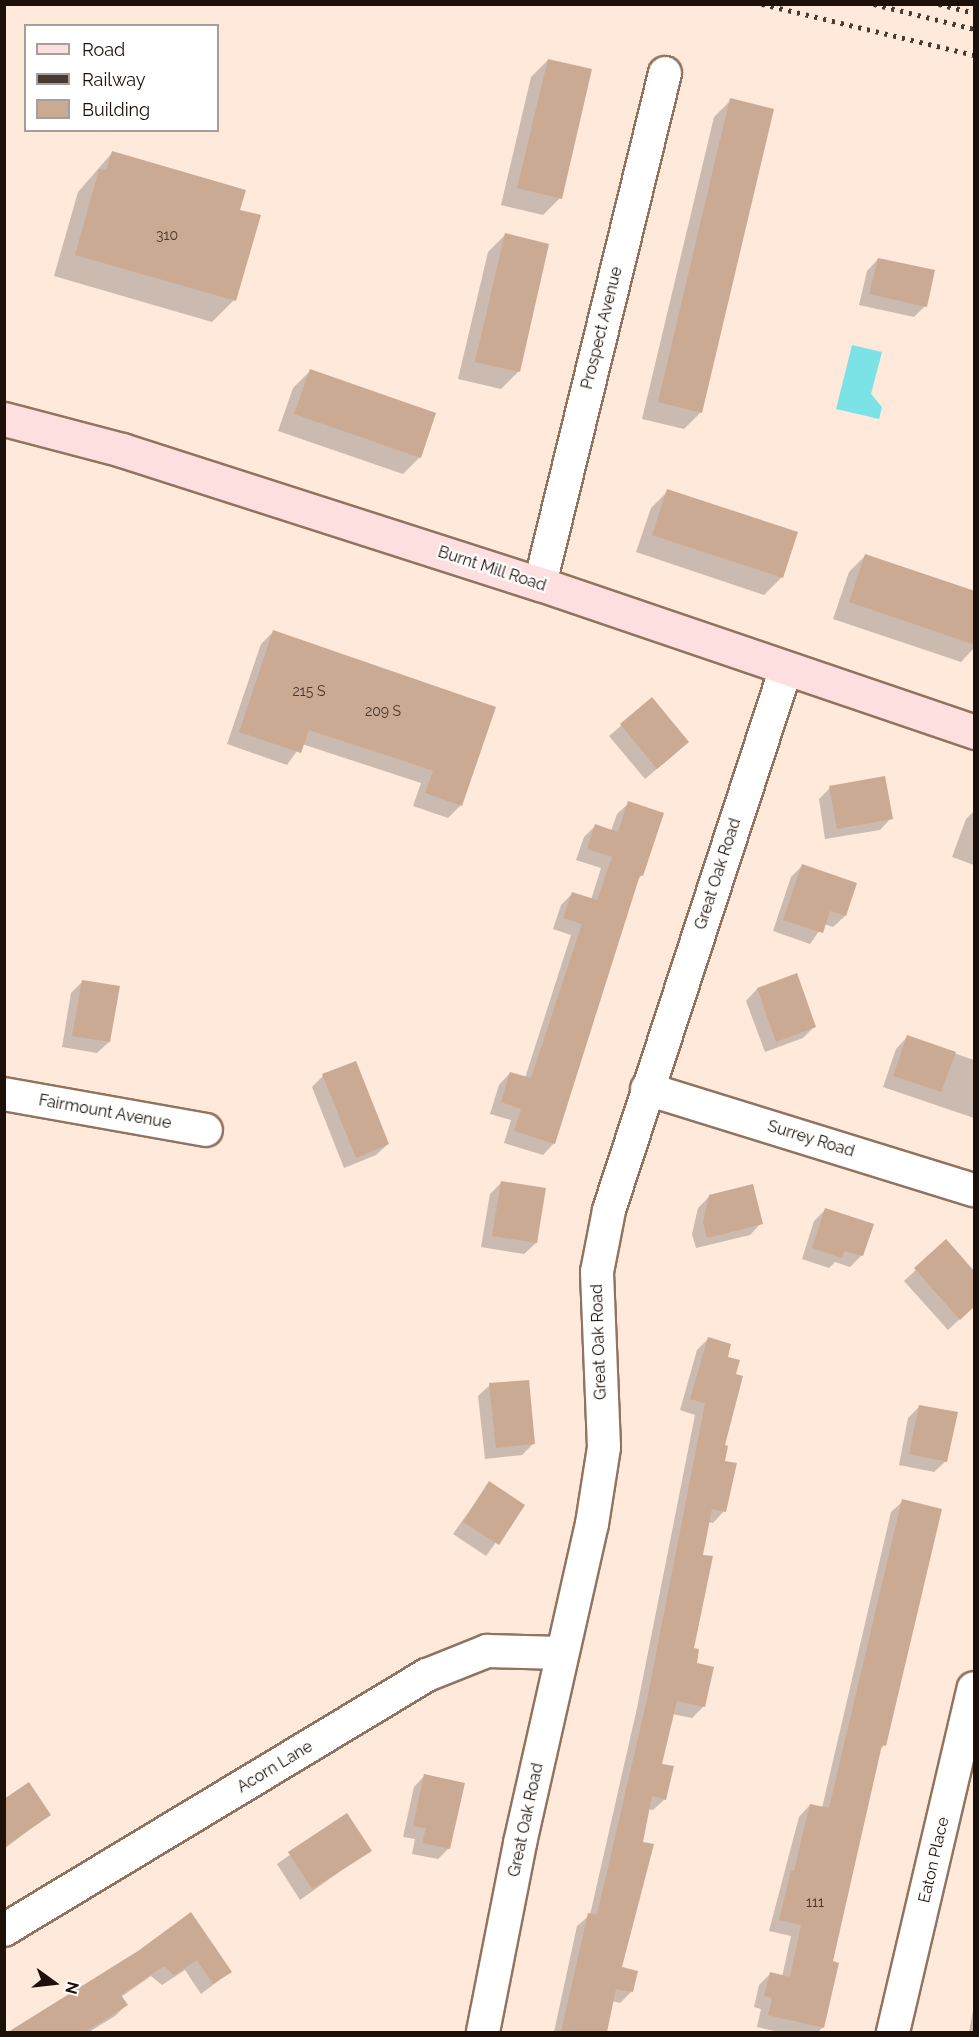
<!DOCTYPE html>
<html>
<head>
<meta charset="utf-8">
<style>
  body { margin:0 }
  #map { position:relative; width:979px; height:2037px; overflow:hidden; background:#fee9db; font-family:Raleway,sans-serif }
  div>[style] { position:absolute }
  .water>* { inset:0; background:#7be3e5 }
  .shadow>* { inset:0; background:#0003 }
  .building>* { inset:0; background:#cbaa94 }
  .roads { filter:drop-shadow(2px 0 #92735f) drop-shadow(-2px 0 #92735f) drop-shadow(0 2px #92735f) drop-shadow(0 -2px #92735f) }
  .street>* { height:32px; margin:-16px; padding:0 16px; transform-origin:16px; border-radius:16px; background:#fff }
  .secondary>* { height:33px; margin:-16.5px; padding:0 16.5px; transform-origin:16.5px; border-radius:16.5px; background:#fedfdf }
  .rail>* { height:4.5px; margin-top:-2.25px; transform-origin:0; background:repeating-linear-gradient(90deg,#473a30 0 3px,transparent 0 9px) }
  span { translate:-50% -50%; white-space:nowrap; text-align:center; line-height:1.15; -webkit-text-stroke:4.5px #fff; paint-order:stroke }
  .number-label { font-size:14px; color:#48362b }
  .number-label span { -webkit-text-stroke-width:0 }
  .street-label { font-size:16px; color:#1c1008 }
  .frame { position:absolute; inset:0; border:6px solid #1c1008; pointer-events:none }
  .legend { position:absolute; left:24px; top:24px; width:195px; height:108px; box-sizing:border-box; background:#fff; border:2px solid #a49f9c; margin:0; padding:8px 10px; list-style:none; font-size:18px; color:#1c1008 }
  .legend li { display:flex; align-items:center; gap:12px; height:30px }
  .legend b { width:30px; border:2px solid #a49f9c }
  .north { position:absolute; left:24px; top:1953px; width:60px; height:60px; -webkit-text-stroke:4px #fff; paint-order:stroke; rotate:105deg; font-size:16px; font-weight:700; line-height:24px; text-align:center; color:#1c1008 }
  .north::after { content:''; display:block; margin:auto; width:21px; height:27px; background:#1c1008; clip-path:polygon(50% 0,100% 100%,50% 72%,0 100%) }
</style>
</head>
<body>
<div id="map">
  <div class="water">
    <i style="clip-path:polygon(852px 345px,882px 352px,871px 394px,882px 407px,879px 419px,836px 409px)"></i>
  </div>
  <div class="shadow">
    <i style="clip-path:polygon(548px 60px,560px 198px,543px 215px,501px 205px,531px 77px)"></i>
    <i style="clip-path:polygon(731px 100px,701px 412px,684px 429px,642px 419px,714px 117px)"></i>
    <i style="clip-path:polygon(112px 153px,239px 211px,234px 300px,212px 322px,54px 276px,78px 192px)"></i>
    <i style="clip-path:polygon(505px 235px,518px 372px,501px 389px,458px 379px,488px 252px)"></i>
    <i style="clip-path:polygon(878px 259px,925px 306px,914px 317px,859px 305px,867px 271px)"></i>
    <i style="clip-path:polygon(310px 371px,420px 457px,403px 474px,278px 431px,293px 388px)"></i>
    <i style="clip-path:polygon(668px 491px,796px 533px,781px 578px,764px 595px,636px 552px,651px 508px)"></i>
    <i style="clip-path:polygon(866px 555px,974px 592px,974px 648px,961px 662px,833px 619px,849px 572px)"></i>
    <i style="clip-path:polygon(273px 632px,494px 708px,461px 805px,448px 818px,413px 806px,421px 783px,302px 744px,287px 765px,227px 744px,261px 644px)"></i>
    <i style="clip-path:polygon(652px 699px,676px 753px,645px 779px,609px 736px)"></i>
    <i style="clip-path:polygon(830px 788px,891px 818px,880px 830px,825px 839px,819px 799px)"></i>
    <i style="clip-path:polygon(629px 803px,642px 875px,637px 880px,554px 1143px,543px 1155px,504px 1143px,511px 1120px,490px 1114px,499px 1085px,510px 1073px,525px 1078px,571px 935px,553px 929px,561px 905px,572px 894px,591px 900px,601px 868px,576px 860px,584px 837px,595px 826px,611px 831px,617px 814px)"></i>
    <i style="clip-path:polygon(974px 811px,974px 865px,952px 857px,966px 819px)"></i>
    <i style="clip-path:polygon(802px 866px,855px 884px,845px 916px,833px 927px,824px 924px,810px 944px,773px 931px,791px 877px)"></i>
    <i style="clip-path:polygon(797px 975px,815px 1026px,803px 1038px,765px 1052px,746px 1001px,757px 989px)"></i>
    <i style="clip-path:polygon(82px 982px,109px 1042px,97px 1053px,62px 1047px,71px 993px)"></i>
    <i style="clip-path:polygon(907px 1037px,974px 1060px,974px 1118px,883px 1087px,896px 1049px)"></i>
    <i style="clip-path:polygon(323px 1076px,388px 1144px,376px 1155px,344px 1168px,312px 1087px)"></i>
    <i style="clip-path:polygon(501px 1183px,536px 1243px,524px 1254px,481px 1247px,490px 1194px)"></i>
    <i style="clip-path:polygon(710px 1196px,761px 1223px,750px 1235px,696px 1248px,692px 1234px,698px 1208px)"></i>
    <i style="clip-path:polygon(826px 1209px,872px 1224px,861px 1256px,850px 1267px,835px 1262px,829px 1268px,802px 1259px,814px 1221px)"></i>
    <i style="clip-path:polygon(946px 1242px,974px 1306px,948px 1330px,904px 1281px)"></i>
    <i style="clip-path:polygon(708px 1339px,726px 1358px,724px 1511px,713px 1523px,708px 1522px,701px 1556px,692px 1649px,703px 1707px,692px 1718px,672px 1714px,660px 1765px,665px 1799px,653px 1810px,648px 1809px,620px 1969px,631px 1992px,620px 2003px,612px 2001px,605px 2032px,554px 2032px,577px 1926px,590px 1915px,637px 1708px,695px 1415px,680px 1410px,697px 1350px)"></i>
    <i style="clip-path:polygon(490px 1385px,533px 1444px,522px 1455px,485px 1459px,478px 1396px)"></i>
    <i style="clip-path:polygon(920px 1406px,946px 1461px,934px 1472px,899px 1465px,908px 1418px)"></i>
    <i style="clip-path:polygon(489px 1483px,523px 1505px,486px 1556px,453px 1534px)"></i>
    <i style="clip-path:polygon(903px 1501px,884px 1745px,879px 1751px,832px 1962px,823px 2027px,818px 2032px,779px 2032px,757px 2027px,761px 2009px,754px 2007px,759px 1985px,770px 1974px,782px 1977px,791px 1936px,769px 1931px,799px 1817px,810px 1805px,822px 1808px,891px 1512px)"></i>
    <i style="clip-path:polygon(425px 1775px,449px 1848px,438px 1859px,412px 1854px,415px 1839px,403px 1837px,414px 1787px)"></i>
    <i style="clip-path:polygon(4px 1801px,49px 1815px,4px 1849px)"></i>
    <i style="clip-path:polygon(347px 1815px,370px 1850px,300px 1900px,277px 1864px)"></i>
    <i style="clip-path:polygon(191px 1914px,230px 1972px,201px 1994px,185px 1970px,162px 1985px,151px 1976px,121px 1997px,126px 2005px,115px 2016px,89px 2032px,10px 2032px,138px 1952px)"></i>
    <i style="clip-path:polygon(974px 2005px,974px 2032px,969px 2032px)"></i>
  </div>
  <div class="building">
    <i style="clip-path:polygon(548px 59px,592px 69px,562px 199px,517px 188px)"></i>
    <i style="clip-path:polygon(730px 98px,774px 109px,702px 413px,658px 402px)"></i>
    <i style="clip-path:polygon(112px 151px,246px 190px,240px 210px,261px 215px,236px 301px,75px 255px,99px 169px,106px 170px)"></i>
    <i style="clip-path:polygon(505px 233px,549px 244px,520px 372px,475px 362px)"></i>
    <i style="clip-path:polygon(878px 258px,935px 270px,927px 307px,869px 294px)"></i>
    <i style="clip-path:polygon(310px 369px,436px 413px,421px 458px,294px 414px)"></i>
    <i style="clip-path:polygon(667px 489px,798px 532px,783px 578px,652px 535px)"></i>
    <i style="clip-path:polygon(865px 554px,975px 591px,975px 645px,849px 602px)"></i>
    <i style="clip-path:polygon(273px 630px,496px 707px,462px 806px,425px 793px,433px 771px,407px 762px,309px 730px,301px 753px,239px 732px)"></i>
    <i style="clip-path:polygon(652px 697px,689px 742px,657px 769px,620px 724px)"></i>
    <i style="clip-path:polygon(885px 776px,893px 819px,837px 829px,829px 786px)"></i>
    <i style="clip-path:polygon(628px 801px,664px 813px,643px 876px,640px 875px,555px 1144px,514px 1131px,521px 1109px,501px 1102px,510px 1072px,531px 1078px,582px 924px,563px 918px,572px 892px,597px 900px,612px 857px,587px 849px,595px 824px,618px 832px)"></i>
    <i style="clip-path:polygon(802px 864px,857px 883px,846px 916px,830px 911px,823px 933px,783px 920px)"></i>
    <i style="clip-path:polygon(797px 973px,816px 1027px,776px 1042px,757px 988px)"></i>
    <i style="clip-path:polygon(82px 980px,120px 986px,110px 1042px,72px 1036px)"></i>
    <i style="clip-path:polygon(907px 1035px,956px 1052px,941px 1092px,893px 1076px)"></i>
    <i style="clip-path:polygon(356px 1061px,389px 1144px,356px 1158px,322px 1074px)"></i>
    <i style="clip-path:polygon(501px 1181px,546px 1188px,537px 1243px,492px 1236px)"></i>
    <i style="clip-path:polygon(753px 1184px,763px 1224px,707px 1238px,703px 1222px,709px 1195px)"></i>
    <i style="clip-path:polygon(825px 1208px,874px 1224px,863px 1256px,844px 1251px,842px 1258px,812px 1248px)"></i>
    <i style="clip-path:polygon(946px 1239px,975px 1272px,975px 1306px,960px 1320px,914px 1268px)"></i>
    <i style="clip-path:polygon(708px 1337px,731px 1344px,728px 1357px,740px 1360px,736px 1374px,743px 1376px,725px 1445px,728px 1446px,725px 1461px,737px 1463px,726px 1512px,712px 1509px,703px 1555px,713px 1556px,694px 1648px,699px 1649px,697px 1663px,714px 1667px,705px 1707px,677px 1701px,662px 1764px,674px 1766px,666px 1800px,652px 1796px,643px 1842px,654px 1844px,622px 1967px,638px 1971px,633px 1992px,616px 1989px,607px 2032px,561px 2032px,588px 1913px,597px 1915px,648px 1695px,705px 1403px,690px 1399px)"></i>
    <i style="clip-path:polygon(529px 1380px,535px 1444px,496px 1448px,489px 1383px)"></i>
    <i style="clip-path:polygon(919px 1405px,958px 1412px,947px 1462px,909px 1454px)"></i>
    <i style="clip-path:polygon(489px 1481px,525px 1505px,499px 1545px,463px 1522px)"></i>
    <i style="clip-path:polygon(902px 1499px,942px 1509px,886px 1746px,882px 1745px,833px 1961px,839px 1963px,824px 2028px,768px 2015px,772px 1998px,764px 1996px,770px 1972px,790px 1977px,801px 1925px,779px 1920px,791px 1870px,794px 1871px,810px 1804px,829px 1808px)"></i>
    <i style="clip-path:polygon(424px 1774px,465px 1783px,450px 1849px,422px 1843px,426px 1828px,413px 1826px)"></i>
    <i style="clip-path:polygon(29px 1782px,51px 1815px,4px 1847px,4px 1799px)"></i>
    <i style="clip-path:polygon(347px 1813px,372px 1851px,312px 1889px,288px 1852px)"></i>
    <i style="clip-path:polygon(191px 1912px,232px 1972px,213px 1984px,197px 1960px,174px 1975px,164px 1966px,121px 1995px,128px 2005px,85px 2032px,8px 2032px,138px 1951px)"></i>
  </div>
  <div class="roads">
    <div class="street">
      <i style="left:540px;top:584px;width:526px;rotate:-76.25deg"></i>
      <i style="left:647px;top:1089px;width:342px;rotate:17.2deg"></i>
      <i style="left:4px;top:1094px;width:205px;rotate:10.1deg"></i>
      <i style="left:4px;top:1930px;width:494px;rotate:-31.1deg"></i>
      <i style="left:427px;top:1675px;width:65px;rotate:-21.8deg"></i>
      <i style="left:487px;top:1651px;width:75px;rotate:1.5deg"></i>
      <i style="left:483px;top:2032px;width:193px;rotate:-78.9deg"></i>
      <i style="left:520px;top:1843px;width:327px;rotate:-77.3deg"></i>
      <i style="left:592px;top:1524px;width:78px;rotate:-81.1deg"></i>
      <i style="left:604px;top:1447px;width:175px;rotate:-92.3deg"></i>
      <i style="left:597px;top:1272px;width:63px;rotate:-79deg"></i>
      <i style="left:609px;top:1210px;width:570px;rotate:-71.91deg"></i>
      <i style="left:893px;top:2032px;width:353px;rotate:-76.8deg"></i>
    </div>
    <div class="secondary">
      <i style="left:4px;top:419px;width:122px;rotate:14.7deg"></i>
      <i style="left:122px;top:450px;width:439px;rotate:17.8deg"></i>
      <i style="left:540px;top:584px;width:459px;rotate:18.8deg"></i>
    </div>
  </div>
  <div class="rail">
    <i style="left:762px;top:4px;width:218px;rotate:13.5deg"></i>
    <i style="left:874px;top:4px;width:103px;rotate:14deg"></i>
    <i style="left:939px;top:4px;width:36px;rotate:14deg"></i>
  </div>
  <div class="number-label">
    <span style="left:167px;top:235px">310</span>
    <span style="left:309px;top:691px">215 S</span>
    <span style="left:383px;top:711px">209 S</span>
    <span style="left:815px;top:1902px">111</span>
  </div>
  <div class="street-label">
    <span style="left:602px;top:328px;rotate:-76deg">Prospect Avenue</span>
    <span style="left:492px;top:569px;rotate:18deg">Burnt Mill Road</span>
    <span style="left:718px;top:874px;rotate:-72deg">Great Oak Road</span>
    <span style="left:105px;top:1112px;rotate:10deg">Fairmount Avenue</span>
    <span style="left:811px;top:1139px;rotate:17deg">Surrey Road</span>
    <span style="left:599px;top:1342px;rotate:-92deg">Great Oak Road</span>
    <span style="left:275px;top:1767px;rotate:-31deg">Acorn Lane</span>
    <span style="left:526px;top:1820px;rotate:-78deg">Great Oak Road</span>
    <span style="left:934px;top:1860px;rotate:-77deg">Eaton Place</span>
  </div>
  <div class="frame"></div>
  <ul class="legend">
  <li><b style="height:8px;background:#fedfdf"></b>Road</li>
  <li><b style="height:8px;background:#473a30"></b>Railway</li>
  <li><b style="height:16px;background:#cbaa94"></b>Building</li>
  </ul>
  <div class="north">N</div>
</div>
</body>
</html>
